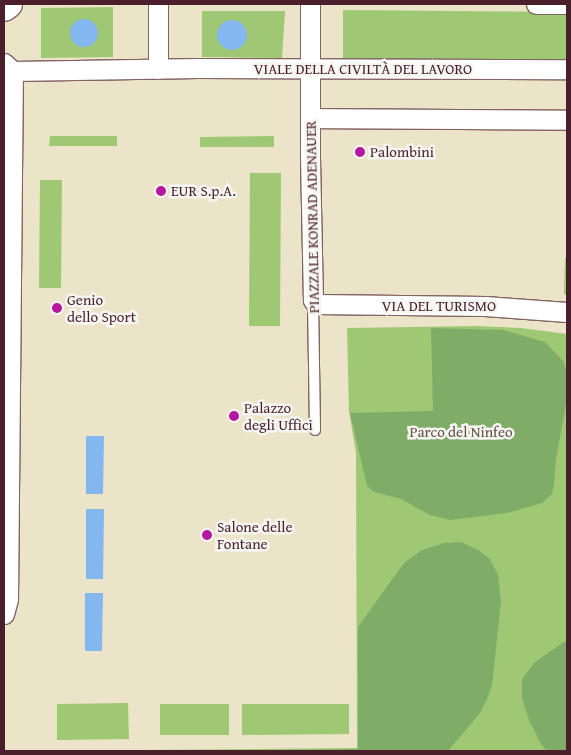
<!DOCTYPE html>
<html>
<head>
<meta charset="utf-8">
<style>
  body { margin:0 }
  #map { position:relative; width:571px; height:755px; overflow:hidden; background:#ece4c8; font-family:"Gentium Book Plus",serif }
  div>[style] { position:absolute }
  .green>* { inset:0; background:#9fc874 }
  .forest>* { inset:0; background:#7fac66 }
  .water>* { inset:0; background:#84b6f0 }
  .round { border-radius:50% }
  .roads { filter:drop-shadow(1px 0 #836462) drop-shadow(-1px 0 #836462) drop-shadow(0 1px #836462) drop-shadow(0 -1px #836462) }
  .lane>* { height:10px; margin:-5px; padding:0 5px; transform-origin:5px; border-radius:5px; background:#fff }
  .street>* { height:19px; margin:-9.5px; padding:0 9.5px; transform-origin:9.5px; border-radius:9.5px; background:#fff }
  .secondary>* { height:28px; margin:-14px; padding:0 14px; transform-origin:14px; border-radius:14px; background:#fff }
  .dots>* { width:14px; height:14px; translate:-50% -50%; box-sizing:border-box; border:2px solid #f6f6f2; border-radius:50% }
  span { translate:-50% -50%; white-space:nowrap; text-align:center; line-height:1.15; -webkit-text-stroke:5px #f6f6f2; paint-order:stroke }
  .street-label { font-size:15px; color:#4a1f2b }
  .poi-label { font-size:15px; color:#4a1f2b }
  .left { translate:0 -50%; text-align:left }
  .park-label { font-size:15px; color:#645241 }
  .frame { position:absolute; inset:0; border:5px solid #4a1f2b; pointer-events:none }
</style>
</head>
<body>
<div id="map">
  <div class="green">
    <i style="clip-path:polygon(113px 7px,113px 57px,41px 58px,41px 8px)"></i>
    <i style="clip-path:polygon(343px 10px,567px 12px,567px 62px,343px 58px)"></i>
    <i style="clip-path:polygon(202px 11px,285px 11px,282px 58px,202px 57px)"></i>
    <i style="clip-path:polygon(50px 136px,117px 136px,117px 146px,49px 146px)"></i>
    <i style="clip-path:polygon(274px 136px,274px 147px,200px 147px,200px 137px)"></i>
    <i style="clip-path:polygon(250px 173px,281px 173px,280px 326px,249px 326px)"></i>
    <i style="clip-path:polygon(40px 180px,62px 180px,61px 288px,39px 288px)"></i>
    <i style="clip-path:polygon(565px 258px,567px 258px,567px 295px,564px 294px)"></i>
    <i style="clip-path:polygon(476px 326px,521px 328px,567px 334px,567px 751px,21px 751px,357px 748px,356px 453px,349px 411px,347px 328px)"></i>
    <i style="clip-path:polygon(128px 703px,129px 739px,57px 740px,57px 704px)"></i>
    <i style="clip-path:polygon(160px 704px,229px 704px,229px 735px,160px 735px)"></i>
    <i style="clip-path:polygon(242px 704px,349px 704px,349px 734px,242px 735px)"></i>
  </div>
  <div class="forest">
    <i style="clip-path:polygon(431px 328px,503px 330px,545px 342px,563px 361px,567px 373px,567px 399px,556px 459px,554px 484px,552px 494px,542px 503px,507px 513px,450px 520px,430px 515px,401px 499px,374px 492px,367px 486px,350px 413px,433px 411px)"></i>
    <i style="clip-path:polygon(461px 542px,478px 550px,490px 559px,498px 575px,501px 602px,492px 685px,487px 699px,480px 713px,448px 751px,186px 751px,358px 749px,358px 627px,404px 563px,422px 550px,444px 543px)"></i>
    <i style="clip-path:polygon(564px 642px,567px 642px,567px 751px,547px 751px,541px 744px,529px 720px,522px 698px,522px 679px,535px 662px)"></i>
    <i style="clip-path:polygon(151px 750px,150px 751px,22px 751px)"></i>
  </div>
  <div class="water">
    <i class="round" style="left:70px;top:19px;width:28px;height:28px"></i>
    <i class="round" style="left:217px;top:20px;width:30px;height:30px"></i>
    <i style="clip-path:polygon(86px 436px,104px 436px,103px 494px,86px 494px)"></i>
    <i style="clip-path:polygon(86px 509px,104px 509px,103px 579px,86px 579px)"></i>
    <i style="clip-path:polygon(85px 593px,103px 593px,102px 651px,85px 651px)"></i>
  </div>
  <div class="roads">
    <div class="lane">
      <i style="left:313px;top:301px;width:129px;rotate:89.1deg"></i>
    </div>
    <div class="street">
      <i style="left:310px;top:4px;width:154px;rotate:90deg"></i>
      <i style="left:310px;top:158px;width:142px;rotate:88.8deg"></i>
      <i style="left:313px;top:300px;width:5px;rotate:53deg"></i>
      <i style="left:316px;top:304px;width:169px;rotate:0.7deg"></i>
      <i style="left:485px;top:306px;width:82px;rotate:4.2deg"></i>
      <i style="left:536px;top:4px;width:31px"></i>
      <i style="left:4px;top:63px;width:12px;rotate:42deg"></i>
      <i style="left:13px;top:71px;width:185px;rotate:-0.9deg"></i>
      <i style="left:198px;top:68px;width:369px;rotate:0.2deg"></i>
      <i style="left:158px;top:69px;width:65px;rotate:-90deg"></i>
      <i style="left:310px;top:118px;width:257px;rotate:0.4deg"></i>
      <i style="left:4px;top:614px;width:16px;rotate:-75deg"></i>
      <i style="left:8px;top:599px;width:528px;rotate:-89.46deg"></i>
    </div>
    <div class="secondary">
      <i style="left:4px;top:7px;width:5px;rotate:-37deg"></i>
    </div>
  </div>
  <div class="dots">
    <i style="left:360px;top:152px;background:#b5179e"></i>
    <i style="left:161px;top:191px;background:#b5179e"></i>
    <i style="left:57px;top:308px;background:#b5179e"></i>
    <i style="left:234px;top:416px;background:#b5179e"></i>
    <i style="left:207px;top:535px;background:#b5179e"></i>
  </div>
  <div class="street-label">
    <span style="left:363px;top:69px">VIALE DELLA CIVILTÀ DEL LAVORO</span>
    <span style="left:312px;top:217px;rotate:-91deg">PIAZZALE KONRAD ADENAUER</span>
    <span style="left:439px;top:306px">VIA DEL TURISMO</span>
  </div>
  <div class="poi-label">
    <span class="left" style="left:370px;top:152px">Palombini</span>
    <span class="left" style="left:171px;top:191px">EUR S.p.A.</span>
    <span class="left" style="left:67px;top:308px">Genio<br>dello Sport</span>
    <span class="left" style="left:244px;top:416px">Palazzo<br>degli Uffici</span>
    <span class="left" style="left:217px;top:535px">Salone delle<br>Fontane</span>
  </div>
  <div class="park-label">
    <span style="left:461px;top:432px">Parco del Ninfeo</span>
  </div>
  <div class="frame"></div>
</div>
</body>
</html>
